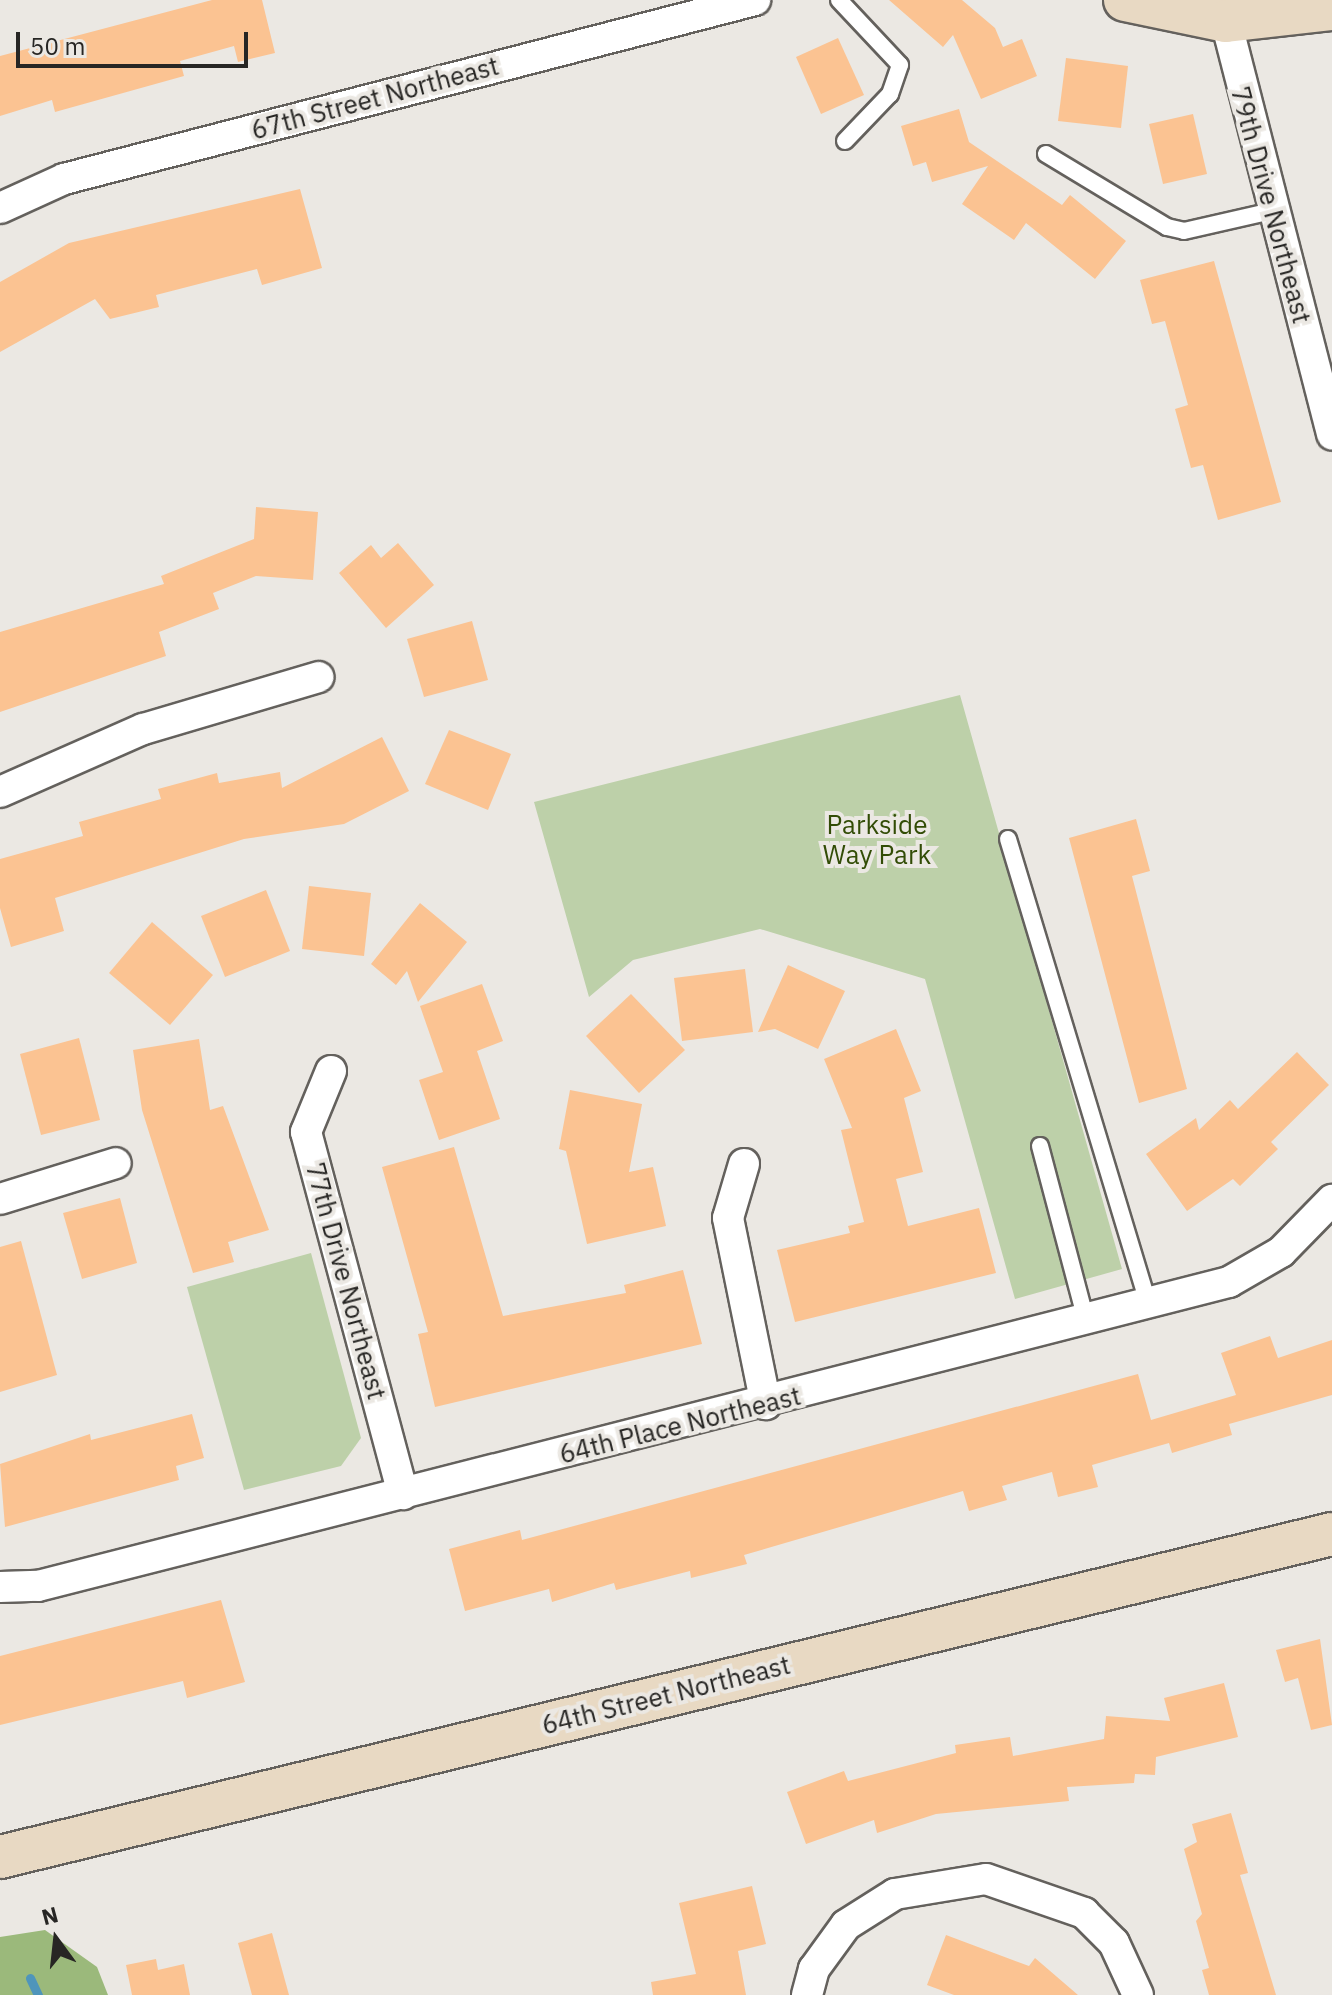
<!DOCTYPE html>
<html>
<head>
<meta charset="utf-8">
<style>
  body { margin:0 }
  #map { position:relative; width:1332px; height:1995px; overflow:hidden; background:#ebe8e3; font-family:"IBM Plex Sans",sans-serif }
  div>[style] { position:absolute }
  .green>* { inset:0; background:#bdd0a9 }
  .forest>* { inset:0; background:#9bb97b }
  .stream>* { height:9px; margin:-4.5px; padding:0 4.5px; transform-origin:4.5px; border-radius:4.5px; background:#4f95bb }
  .building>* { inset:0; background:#fbc392 }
  .roads { filter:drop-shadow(2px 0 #64615d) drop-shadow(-2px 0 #64615d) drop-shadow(0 2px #64615d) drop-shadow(0 -2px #64615d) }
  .lane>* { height:16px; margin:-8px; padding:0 8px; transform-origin:8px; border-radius:8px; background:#fff }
  .street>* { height:30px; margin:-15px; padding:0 15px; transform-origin:15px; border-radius:15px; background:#fff }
  .secondary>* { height:42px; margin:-21px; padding:0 21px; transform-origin:21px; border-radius:21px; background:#e8d9c3 }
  span { translate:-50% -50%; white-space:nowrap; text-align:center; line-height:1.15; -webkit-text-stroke:8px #ebe8e3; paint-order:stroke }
  .street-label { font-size:26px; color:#272624 }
  .park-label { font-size:26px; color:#324c06 }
  .north { position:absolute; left:16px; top:1899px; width:80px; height:80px; -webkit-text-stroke:6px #ebe8e3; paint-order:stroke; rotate:345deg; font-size:22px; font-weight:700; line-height:32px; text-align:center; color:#272624 }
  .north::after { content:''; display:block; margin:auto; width:28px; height:36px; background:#272624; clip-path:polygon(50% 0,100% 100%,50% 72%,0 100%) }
  .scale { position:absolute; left:16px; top:32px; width:232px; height:36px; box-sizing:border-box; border:4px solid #272624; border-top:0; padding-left:10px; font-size:24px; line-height:28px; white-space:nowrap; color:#272624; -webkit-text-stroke:6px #ebe8e3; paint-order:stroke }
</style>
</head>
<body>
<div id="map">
  <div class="green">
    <i style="clip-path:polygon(960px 695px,1122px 1269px,1015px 1299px,925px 979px,760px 929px,633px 960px,589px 997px,534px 802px)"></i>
    <i style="clip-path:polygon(311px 1253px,361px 1438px,341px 1466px,244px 1490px,187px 1287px)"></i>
  </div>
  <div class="forest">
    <i style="clip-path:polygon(45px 1930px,97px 1967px,108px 1995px,0 1995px,0 1937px)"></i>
  </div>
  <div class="stream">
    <i style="left:30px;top:1978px;width:19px;rotate:65deg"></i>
  </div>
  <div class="building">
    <i style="clip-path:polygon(212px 0,262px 0,275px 53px,238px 62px,234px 46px,180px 61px,184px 76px,55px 112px,52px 100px,0 116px,0 56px)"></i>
    <i style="clip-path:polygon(889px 0,962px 0,995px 28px,1003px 47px,1022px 39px,1037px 76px,981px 99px,953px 35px,943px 47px)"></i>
    <i style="clip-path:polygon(838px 38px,864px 95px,821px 114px,796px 57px)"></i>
    <i style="clip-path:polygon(1066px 58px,1128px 66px,1121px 128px,1058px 121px)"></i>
    <i style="clip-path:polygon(959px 109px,969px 142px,1062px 205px,1070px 195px,1126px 241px,1095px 279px,1026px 223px,1014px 240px,962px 204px,988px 166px,932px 182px,926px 162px,913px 166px,901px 126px)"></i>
    <i style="clip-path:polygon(1193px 114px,1207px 174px,1163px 184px,1149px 124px)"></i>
    <i style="clip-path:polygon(300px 189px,322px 268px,262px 285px,257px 269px,156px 295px,159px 307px,110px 319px,95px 299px,0 352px,0 282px,69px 243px)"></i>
    <i style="clip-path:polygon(1214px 261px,1281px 502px,1218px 520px,1203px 465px,1191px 468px,1175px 409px,1188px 405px,1165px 321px,1152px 324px,1140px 280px)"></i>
    <i style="clip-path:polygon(256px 507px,318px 512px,313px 580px,256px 576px,213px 593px,219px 609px,159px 632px,166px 656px,0 712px,0 632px,164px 584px,161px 576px,254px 539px)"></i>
    <i style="clip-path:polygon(398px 543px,434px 585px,386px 628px,339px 573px,371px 545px,381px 558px)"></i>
    <i style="clip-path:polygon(472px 621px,488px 680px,424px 697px,407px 639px)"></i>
    <i style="clip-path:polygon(449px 730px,511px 754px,488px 810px,425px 784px)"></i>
    <i style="clip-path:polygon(382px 737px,409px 791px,344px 824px,244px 839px,55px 898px,64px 931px,11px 947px,0 908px,0 859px,83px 836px,79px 822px,161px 799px,158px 789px,217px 773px,219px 783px,280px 772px,282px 788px)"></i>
    <i style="clip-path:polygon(1136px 819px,1150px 871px,1132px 876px,1187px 1089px,1139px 1103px,1069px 838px)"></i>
    <i style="clip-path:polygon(309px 886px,371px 893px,364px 956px,302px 949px)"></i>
    <i style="clip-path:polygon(266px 890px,290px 951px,225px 977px,201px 916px)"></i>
    <i style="clip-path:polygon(420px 903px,467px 942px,418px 1002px,407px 971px,396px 985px,371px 964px)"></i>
    <i style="clip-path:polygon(152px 922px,213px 975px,170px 1025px,109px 973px)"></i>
    <i style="clip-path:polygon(788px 965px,845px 991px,818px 1049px,775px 1029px,758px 1032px)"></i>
    <i style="clip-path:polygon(745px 969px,753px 1032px,682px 1041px,674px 978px)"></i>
    <i style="clip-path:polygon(482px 984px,503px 1041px,477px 1051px,500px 1119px,439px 1140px,419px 1080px,443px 1072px,420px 1006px)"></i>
    <i style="clip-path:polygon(631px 994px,685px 1050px,639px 1093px,586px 1036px)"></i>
    <i style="clip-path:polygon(896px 1029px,921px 1091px,904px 1098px,923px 1172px,896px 1179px,908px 1226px,979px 1208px,996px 1273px,795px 1322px,777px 1250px,850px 1233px,848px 1226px,864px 1222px,841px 1130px,852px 1128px,824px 1059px)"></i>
    <i style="clip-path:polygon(79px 1038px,100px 1120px,41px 1135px,20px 1054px)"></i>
    <i style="clip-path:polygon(199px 1039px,210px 1110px,223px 1106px,269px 1230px,228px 1242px,234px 1262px,193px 1273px,142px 1110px,133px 1050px)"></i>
    <i style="clip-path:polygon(1297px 1052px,1329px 1085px,1271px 1142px,1278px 1149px,1240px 1186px,1233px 1179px,1187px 1211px,1146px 1154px,1196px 1118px,1199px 1130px,1230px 1100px,1238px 1109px)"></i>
    <i style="clip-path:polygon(570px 1090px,642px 1104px,629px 1172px,653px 1167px,666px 1226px,587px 1244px,566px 1151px,559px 1149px)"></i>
    <i style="clip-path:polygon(454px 1147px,503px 1316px,626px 1293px,624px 1285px,683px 1270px,702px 1344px,435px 1407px,418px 1334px,428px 1332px,382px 1167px)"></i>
    <i style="clip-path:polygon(120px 1198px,137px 1263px,82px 1279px,63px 1213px)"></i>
    <i style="clip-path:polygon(21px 1241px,57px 1375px,0 1392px,0 1247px)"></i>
    <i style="clip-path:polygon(1270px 1336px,1278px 1358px,1332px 1340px,1332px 1395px,1229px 1424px,1232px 1435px,1172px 1453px,1169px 1443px,1092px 1465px,1098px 1487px,1058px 1497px,1052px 1472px,1002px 1486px,1007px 1500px,969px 1511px,963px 1491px,744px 1555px,747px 1564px,691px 1578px,690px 1571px,616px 1590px,614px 1583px,552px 1602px,549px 1589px,465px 1611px,449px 1549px,520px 1530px,522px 1540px,1138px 1374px,1151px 1420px,1236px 1395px,1221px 1353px)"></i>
    <i style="clip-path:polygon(192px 1414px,204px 1458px,176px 1466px,179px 1480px,5px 1527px,0 1464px,90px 1434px,91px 1440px)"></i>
    <i style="clip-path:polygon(221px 1600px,245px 1682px,187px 1698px,183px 1681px,0 1725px,0 1656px)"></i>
    <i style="clip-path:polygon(1320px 1639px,1332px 1725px,1311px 1730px,1298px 1678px,1285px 1682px,1276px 1650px)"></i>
    <i style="clip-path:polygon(1224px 1683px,1238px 1737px,1156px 1757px,1155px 1775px,1135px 1774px,1134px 1783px,1067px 1787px,1069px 1801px,936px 1814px,877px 1833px,874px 1820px,806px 1844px,787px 1792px,844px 1771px,848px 1781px,956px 1753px,955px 1745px,1010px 1737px,1013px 1756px,1104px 1739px,1106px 1716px,1170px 1721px,1164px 1698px)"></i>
    <i style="clip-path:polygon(1231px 1813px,1248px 1873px,1240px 1875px,1276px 1995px,1209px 1995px,1202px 1970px,1209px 1968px,1196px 1921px,1202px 1914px,1184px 1849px,1197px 1842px,1192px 1824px)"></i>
    <i style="clip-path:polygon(752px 1886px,766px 1944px,738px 1951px,746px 1995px,653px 1995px,651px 1982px,696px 1974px,679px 1903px)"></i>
    <i style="clip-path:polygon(272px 1933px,289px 1995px,252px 1995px,238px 1943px)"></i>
    <i style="clip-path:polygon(946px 1935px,1029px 1966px,1035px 1958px,1078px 1995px,954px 1995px,927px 1985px)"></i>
    <i style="clip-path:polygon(156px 1959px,158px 1970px,184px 1964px,190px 1995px,132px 1995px,126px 1965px)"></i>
  </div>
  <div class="roads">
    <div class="lane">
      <i style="left:839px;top:0;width:89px;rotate:46.8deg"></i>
      <i style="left:900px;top:65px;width:31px;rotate:109deg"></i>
      <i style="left:890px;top:94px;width:65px;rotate:133.8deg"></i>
      <i style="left:1046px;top:154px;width:141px;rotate:31.1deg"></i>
      <i style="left:1167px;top:227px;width:17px;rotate:13deg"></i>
      <i style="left:1184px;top:231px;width:90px;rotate:-12.8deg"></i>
      <i style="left:1008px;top:839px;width:486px;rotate:73.2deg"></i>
      <i style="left:1040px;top:1146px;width:180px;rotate:75.2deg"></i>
    </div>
    <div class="street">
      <i style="left:1226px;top:21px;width:427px;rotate:75.6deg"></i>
      <i style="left:0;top:208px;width:70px;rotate:-24.4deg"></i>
      <i style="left:64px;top:179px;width:714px;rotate:-14.52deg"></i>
      <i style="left:0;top:792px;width:156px;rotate:-23.8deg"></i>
      <i style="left:143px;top:729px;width:183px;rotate:-16.5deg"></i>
      <i style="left:331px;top:1071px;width:66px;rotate:112.3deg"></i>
      <i style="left:306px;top:1132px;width:375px;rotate:75deg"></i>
      <i style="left:744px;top:1164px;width:56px;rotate:106.5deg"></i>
      <i style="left:728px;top:1218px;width:190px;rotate:78.5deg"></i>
      <i style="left:0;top:1199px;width:121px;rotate:-17.2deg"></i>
      <i style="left:0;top:1587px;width:38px;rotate:-2deg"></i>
      <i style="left:38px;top:1586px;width:1229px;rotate:-14.32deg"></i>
      <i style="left:1229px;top:1282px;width:60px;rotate:-30deg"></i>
      <i style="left:1281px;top:1252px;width:73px;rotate:-45.6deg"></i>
      <i style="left:807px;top:1995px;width:27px;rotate:-75deg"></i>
      <i style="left:814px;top:1969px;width:54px;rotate:-54deg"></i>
      <i style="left:846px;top:1925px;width:58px;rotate:-32.3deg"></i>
      <i style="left:895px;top:1894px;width:92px;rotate:-9.4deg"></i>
      <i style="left:986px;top:1879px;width:104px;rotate:19.1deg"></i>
      <i style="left:1084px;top:1913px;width:42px;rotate:45deg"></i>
      <i style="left:1114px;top:1943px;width:57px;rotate:65.2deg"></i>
    </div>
    <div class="secondary">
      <i style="left:1125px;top:0;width:103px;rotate:11.7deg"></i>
      <i style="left:1226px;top:21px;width:107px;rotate:-6.5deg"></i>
      <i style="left:0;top:1857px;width:1371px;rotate:-13.63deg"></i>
    </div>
  </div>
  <div class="street-label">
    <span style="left:375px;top:98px;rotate:-15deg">67th Street Northeast</span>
    <span style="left:1271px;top:205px;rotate:75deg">79th Drive Northeast</span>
    <span style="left:346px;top:1281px;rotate:75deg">77th Drive Northeast</span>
    <span style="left:680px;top:1425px;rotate:-14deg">64th Place Northeast</span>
    <span style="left:666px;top:1695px;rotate:-14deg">64th Street Northeast</span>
  </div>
  <div class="park-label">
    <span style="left:877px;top:840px">Parkside<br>Way Park</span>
  </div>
  <div class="north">N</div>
  <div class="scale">50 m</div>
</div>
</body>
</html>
